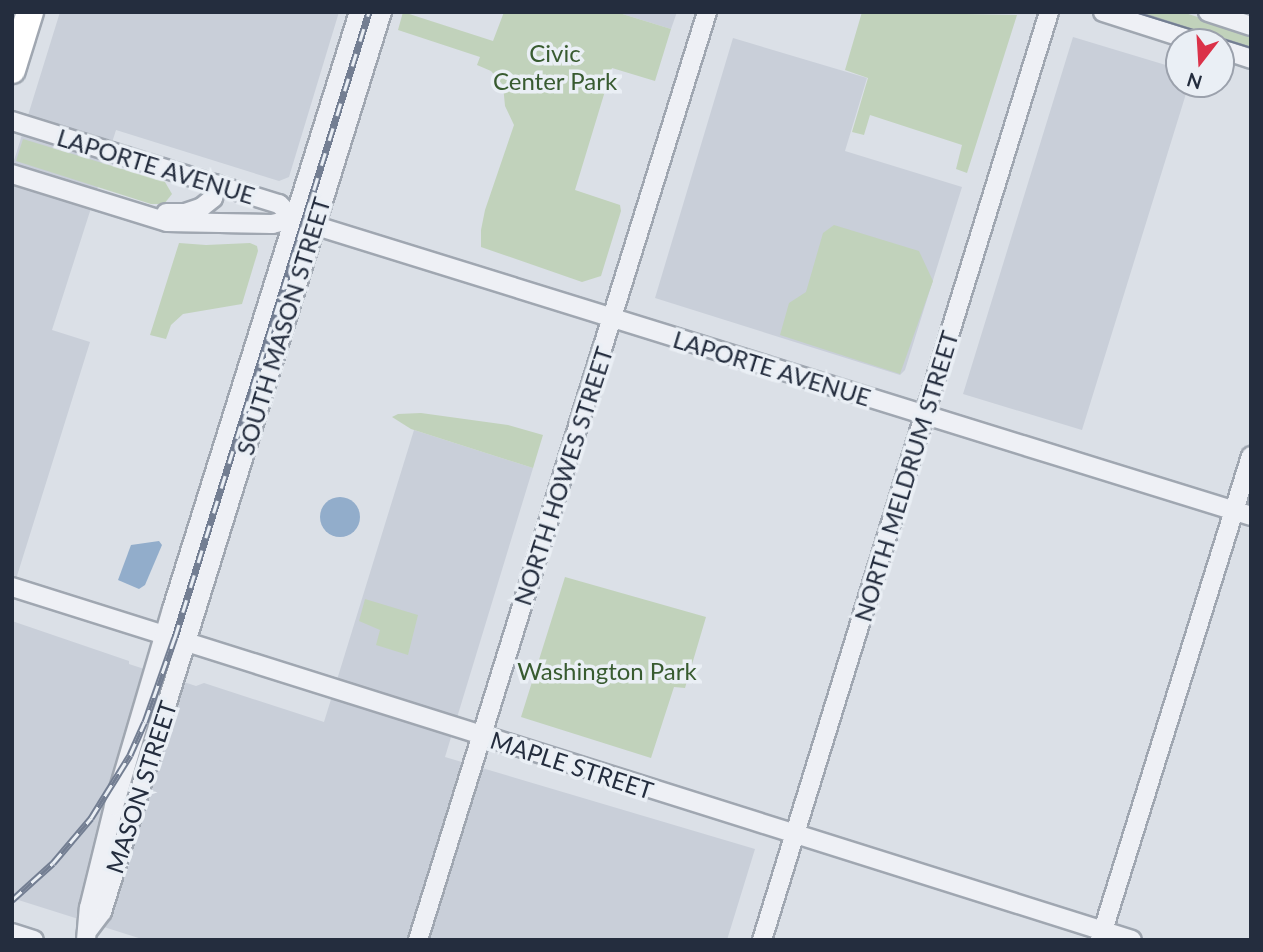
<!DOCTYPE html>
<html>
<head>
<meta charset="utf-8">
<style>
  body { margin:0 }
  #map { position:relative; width:1263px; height:952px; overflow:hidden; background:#dbe0e7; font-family:Lato,sans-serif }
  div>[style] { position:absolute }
  .built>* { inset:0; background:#c9cfd9 }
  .green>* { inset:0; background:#c1d2bb }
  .water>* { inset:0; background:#92adcb }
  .round { border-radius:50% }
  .roads { filter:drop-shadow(2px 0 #a0a7b1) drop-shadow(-2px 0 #a0a7b1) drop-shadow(0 2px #a0a7b1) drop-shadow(0 -2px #a0a7b1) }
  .minor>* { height:18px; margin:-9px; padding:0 9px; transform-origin:9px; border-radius:9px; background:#eef0f5 }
  .highway>* { height:26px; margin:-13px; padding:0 13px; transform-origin:13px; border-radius:13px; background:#fff }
  .tram>* { height:2px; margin:-1px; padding:0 1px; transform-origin:1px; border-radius:1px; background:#737e92 }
  .rail>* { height:7px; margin-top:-3.5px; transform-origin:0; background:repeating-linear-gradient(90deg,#eaeff5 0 13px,#737e92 0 26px); box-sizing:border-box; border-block:2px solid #737e92 }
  span { translate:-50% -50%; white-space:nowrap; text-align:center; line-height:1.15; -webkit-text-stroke:7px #eaeff5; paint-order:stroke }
  .park-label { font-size:24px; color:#385b30 }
  .street-label { font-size:24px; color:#242d3e }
  .frame { position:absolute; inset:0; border:14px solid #242d3e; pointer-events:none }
  .north { position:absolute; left:1165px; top:28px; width:70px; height:70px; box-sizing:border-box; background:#eaeff5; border:2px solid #9ba1ac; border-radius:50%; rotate:197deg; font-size:19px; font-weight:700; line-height:28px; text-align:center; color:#242d3e }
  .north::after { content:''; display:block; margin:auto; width:24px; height:32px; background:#db3249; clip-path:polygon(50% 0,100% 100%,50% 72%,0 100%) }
</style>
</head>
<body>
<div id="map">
  <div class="built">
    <i style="clip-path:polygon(60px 12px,339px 12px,289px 177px,279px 181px,116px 130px,52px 330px,90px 342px,12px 592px,12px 167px)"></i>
    <i style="clip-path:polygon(616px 12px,677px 12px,671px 29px)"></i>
    <i style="clip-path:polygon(1073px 37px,1179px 69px,1179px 84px,1189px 84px,1082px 430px,963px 394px)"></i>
    <i style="clip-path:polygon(733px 38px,867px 78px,845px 151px,962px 187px,905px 370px,900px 375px,655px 298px)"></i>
    <i style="clip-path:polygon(414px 430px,533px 468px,445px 757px,755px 849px,727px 940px,145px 940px,12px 898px,12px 621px,129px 661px,129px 664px,196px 686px,204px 683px,324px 722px)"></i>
  </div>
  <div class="green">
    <i style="clip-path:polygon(403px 12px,493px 41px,504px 12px,616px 12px,671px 29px,655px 81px,612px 68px,575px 190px,620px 205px,621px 211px,601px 276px,582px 282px,481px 247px,481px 230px,485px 210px,514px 125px,505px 106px,503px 85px,491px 71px,477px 65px,480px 57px,398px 30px)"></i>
    <i style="clip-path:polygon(862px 12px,1017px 15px,967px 173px,956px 169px,962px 145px,870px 115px,864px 135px,852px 132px,868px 78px,845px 70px)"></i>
    <i style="clip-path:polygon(1125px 12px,1182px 12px,1251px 34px,1251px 52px)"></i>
    <i style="clip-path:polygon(23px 139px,165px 182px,172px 194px,164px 204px,151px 204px,16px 161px)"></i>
    <i style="clip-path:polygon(834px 225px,919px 251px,933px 281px,900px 374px,780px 335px,789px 303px,806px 292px,823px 233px)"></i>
    <i style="clip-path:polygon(179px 243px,206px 245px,250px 243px,257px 246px,258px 251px,242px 304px,183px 314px,171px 325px,166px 339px,150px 335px)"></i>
    <i style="clip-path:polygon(421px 413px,508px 425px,543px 435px,533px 468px,411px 429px,392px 417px,398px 414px)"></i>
    <i style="clip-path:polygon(565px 577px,706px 617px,685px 688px,674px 687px,651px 758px,521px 717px)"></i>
    <i style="clip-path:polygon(365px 599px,418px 615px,408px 655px,376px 645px,380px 630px,359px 621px)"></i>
  </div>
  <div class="water">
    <i class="round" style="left:320px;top:497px;width:40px;height:40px"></i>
    <i style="clip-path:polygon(159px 541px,162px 545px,145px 585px,139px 589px,118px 580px,131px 545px)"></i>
  </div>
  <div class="roads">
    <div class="minor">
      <i style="left:1103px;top:12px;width:99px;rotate:17.7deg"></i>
      <i style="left:1208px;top:12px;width:45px;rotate:18deg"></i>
      <i style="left:1221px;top:49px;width:32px;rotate:18deg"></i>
      <i style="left:12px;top:121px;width:280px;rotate:17.3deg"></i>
      <i style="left:279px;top:204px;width:21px;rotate:45deg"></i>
      <i style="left:294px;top:219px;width:1002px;rotate:17.24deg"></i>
      <i style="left:12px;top:174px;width:162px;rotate:17.2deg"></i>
      <i style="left:167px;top:222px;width:105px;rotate:1.1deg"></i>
      <i style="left:272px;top:224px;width:23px;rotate:-13deg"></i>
      <i style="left:166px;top:213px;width:19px"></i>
      <i style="left:185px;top:213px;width:18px;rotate:-19deg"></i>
      <i style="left:202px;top:207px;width:14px;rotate:-39deg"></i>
      <i style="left:213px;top:198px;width:14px;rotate:-73deg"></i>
      <i style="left:12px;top:587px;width:1174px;rotate:17.49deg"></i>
      <i style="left:89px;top:929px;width:21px;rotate:-53deg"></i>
      <i style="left:102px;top:912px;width:943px;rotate:-72.72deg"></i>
      <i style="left:12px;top:933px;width:23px;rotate:18deg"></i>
      <i style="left:86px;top:940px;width:32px;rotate:-85deg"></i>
      <i style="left:89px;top:908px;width:105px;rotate:-76.2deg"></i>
      <i style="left:114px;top:806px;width:205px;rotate:-73.6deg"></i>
      <i style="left:172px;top:609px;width:626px;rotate:-72.61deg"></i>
      <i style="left:418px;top:940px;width:972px;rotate:-72.7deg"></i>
      <i style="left:762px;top:940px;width:971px;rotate:-72.81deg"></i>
      <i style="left:1100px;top:940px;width:507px;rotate:-72.67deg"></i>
    </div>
    <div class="highway">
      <i style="left:12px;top:70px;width:61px;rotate:-72.8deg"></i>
    </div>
  </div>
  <div class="tram">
    <i style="left:1135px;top:12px;width:121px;rotate:17.2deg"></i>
  </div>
  <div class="rail">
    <i style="left:12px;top:900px;width:55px;rotate:-42.1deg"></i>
    <i style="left:53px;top:863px;width:59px;rotate:-49.8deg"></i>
    <i style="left:91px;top:818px;width:74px;rotate:-58.2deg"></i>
    <i style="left:130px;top:755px;width:36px;rotate:-66deg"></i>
    <i style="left:145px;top:722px;width:90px;rotate:-70.6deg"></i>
    <i style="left:175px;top:637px;width:654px;rotate:-72.76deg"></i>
  </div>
  <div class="park-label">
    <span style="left:555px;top:67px">Civic<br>Center Park</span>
    <span style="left:607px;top:671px">Washington Park</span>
  </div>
  <div class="street-label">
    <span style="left:156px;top:166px;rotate:17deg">LAPORTE AVENUE</span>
    <span style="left:283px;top:326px;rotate:-73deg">SOUTH MASON STREET</span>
    <span style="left:772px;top:368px;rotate:17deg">LAPORTE AVENUE</span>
    <span style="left:563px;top:476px;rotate:-72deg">NORTH HOWES STREET</span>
    <span style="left:906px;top:476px;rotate:-73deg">NORTH MELDRUM STREET</span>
    <span style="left:572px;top:765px;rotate:18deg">MAPLE STREET</span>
    <span style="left:141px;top:787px;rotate:-72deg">MASON STREET</span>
  </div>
  <div class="frame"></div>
  <div class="north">N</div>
</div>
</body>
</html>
